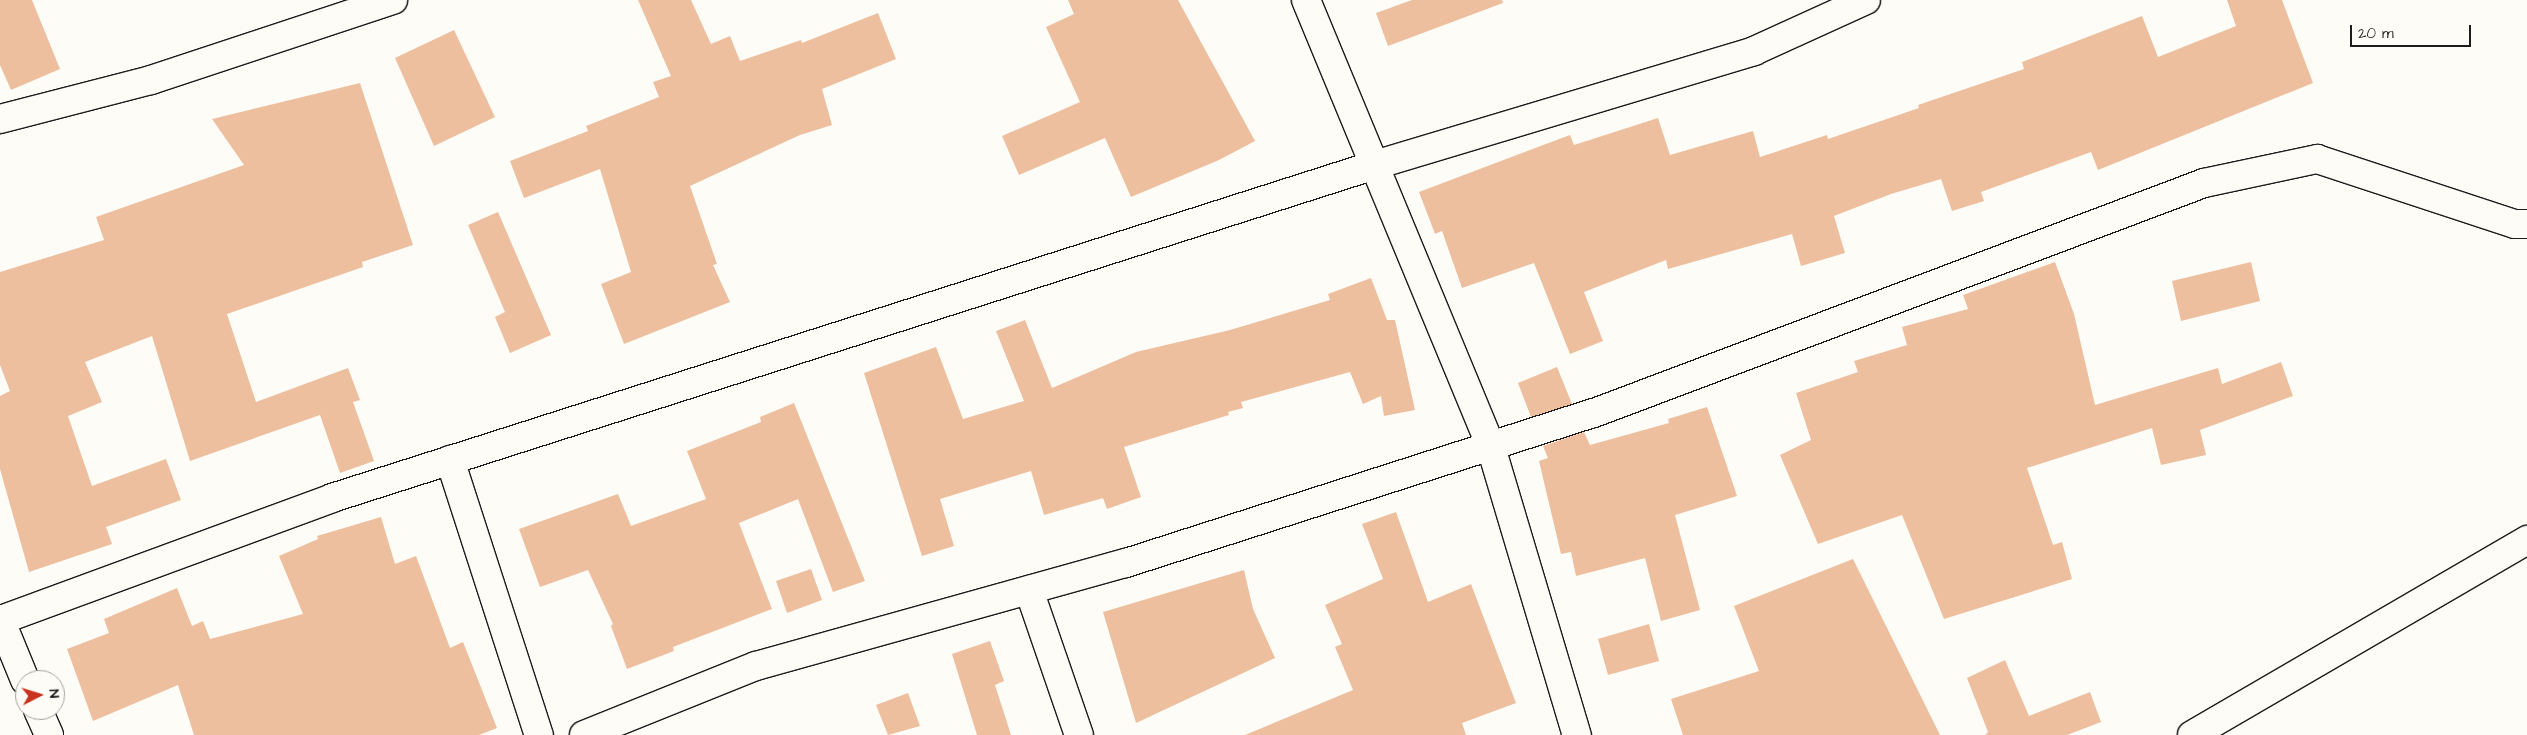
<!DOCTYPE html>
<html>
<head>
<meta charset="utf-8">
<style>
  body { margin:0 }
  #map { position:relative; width:2527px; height:735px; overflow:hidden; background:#fdfcf7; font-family:"Architects Daughter",sans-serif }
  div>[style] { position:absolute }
  .building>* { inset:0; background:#eebf9e }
  .roads { filter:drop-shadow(1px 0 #1c1c1c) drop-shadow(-1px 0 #1c1c1c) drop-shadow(0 1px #1c1c1c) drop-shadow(0 -1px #1c1c1c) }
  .minor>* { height:28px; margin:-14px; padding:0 14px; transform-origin:14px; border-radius:14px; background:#fdfcf7 }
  span { translate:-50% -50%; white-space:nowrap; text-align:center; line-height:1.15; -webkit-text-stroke:5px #fdfcf7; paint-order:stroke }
  .north { position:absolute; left:15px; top:670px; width:50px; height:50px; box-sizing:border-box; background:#fdfcf7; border:1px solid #a3a29f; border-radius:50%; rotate:85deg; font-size:14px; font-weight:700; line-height:20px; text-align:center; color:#1c1c1c }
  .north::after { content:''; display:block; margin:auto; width:18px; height:22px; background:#c8321e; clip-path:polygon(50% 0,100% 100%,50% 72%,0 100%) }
  .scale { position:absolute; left:2350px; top:25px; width:121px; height:22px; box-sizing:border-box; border:2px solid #1c1c1c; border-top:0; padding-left:6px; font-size:15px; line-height:18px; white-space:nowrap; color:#1c1c1c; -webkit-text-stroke:4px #fdfcf7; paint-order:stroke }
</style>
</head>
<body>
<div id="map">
  <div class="building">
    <i style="clip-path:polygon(0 0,32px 0,60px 69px,11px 90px,0 65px)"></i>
    <i style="clip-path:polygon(638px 0,691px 0,711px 44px,730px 36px,740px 61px,801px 40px,802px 43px,878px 13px,896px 59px,822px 89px,832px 125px,800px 135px,690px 186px,717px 264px,713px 265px,730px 302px,624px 344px,601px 284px,631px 272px,600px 169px,524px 198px,510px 161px,588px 131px,586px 126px,659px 97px,653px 82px,671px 76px)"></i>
    <i style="clip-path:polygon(1068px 0,1178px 0,1255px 141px,1219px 160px,1131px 197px,1105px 138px,1019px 175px,1002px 136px,1080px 102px,1046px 27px,1074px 14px)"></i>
    <i style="clip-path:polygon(1412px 0,1502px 0,1503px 3px,1388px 46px,1376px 13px)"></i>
    <i style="clip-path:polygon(2227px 0,2282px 0,2313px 83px,2098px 170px,2091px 152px,1981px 192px,1984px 201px,1952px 211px,1941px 179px,1891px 194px,1834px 216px,1845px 253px,1801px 266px,1792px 234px,1668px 269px,1666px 260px,1584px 292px,1603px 341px,1570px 354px,1534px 263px,1462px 288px,1442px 231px,1435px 234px,1419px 192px,1570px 135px,1574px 145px,1658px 118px,1670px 155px,1753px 131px,1760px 157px,1827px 135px,1828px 139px,1919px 108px,1918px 105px,2024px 69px,2022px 62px,2142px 16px,2158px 57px,2236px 26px)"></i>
    <i style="clip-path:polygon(454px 30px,495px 117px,434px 146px,395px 58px)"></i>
    <i style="clip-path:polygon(360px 83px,413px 245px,362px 262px,363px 267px,227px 314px,256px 402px,348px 368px,360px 400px,353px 402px,374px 461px,340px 473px,320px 415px,190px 461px,152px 336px,85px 362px,102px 402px,68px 416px,92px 486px,166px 459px,181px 500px,106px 527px,112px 544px,29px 572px,0 469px,0 396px,10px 391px,0 365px,0 272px,104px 240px,96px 217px,244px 165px,212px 119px)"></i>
    <i style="clip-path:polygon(498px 212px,551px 335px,510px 353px,495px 317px,505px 312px,468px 225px)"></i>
    <i style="clip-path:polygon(2055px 262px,2074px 314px,2095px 405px,2218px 368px,2222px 384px,2281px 362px,2293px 396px,2200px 430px,2206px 455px,2161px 465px,2152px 428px,2027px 468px,2053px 545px,2062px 542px,2072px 579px,1944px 619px,1902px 515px,1818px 544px,1780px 455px,1811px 440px,1796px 393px,1858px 372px,1854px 361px,1907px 345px,1902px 327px,1968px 309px,1963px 295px)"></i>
    <i style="clip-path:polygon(2251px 262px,2260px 301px,2181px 321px,2172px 281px)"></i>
    <i style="clip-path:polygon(1371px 278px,1387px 320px,1395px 320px,1415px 410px,1384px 416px,1381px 396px,1363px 404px,1350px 372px,1241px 402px,1243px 408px,1228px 412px,1229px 415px,1124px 447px,1141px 497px,1107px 509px,1103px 498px,1044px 515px,1031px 471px,940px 499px,954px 546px,922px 556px,864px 373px,936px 347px,963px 419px,1024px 401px,996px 331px,1025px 320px,1052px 388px,1136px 352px,1230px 330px,1330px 300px,1328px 294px)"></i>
    <i style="clip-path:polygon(1557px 367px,1572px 404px,1531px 417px,1518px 383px)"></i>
    <i style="clip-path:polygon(794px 403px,865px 581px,833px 592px,798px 499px,739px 523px,772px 609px,673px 647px,674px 651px,627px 669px,611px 626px,613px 624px,588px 570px,540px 587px,519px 529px,618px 494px,631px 526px,706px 499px,687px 451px,761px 422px,760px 417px)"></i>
    <i style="clip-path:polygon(1707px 407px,1737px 496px,1675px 515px,1700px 610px,1661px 621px,1645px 558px,1576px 576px,1571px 552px,1561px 554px,1539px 461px,1548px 458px,1543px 446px,1584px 432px,1590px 445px,1669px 423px,1668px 419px)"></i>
    <i style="clip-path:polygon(1396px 512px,1428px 602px,1471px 584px,1516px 703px,1462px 723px,1466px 735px,1245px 735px,1353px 690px,1335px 647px,1342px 644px,1325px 605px,1383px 579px,1362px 524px)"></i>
    <i style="clip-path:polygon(381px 517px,395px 564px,416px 556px,450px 648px,463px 642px,497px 728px,479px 735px,194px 735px,178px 685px,93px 721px,67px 649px,109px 633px,104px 619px,177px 588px,192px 626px,203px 621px,210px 639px,303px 614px,279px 556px,318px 539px,317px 536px)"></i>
    <i style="clip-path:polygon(1853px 559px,1940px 735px,1683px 735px,1671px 699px,1759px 671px,1734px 606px)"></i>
    <i style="clip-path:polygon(811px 569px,822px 600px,787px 613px,776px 581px)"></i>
    <i style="clip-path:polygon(1244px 570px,1253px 609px,1275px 658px,1136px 723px,1103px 612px)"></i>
    <i style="clip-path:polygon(1649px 624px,1659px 661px,1608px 675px,1598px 639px)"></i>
    <i style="clip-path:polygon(990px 641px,1004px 681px,995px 685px,1011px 735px,977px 735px,952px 654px)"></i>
    <i style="clip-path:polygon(2005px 660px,2029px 716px,2090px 692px,2101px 722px,2067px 735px,1985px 735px,1988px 732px,1967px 678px)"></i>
    <i style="clip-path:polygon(908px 693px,920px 726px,888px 735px,876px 705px)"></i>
  </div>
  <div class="roads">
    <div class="minor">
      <i style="left:1306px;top:0;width:481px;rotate:67.5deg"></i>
      <i style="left:1490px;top:444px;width:304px;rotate:73.4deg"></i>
      <i style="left:0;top:119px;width:156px;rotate:-14.5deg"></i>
      <i style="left:151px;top:80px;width:255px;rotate:-18.3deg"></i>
      <i style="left:450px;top:460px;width:289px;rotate:72.1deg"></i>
      <i style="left:1029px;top:590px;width:153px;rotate:71deg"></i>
      <i style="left:0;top:619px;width:66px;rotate:67.7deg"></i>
      <i style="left:1px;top:620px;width:353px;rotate:-20.2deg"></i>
      <i style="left:332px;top:498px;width:1095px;rotate:-17.71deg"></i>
      <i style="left:1375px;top:165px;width:396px;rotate:-16.7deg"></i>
      <i style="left:1754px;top:51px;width:123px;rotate:-24.5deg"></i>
      <i style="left:38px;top:710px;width:27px;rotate:66deg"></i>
      <i style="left:584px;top:735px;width:185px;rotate:-21.9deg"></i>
      <i style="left:756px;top:666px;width:384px;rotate:-15.6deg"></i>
      <i style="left:1126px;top:563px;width:491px;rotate:-17.8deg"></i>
      <i style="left:1594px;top:413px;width:652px;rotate:-20.66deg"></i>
      <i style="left:2204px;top:183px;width:116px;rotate:-12deg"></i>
      <i style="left:2317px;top:159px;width:208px;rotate:18.2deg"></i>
      <i style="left:2515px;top:224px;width:12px"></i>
      <i style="left:2192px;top:735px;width:388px;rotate:-30.2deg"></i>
    </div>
  </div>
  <div class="north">N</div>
  <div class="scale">20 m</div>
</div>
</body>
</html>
